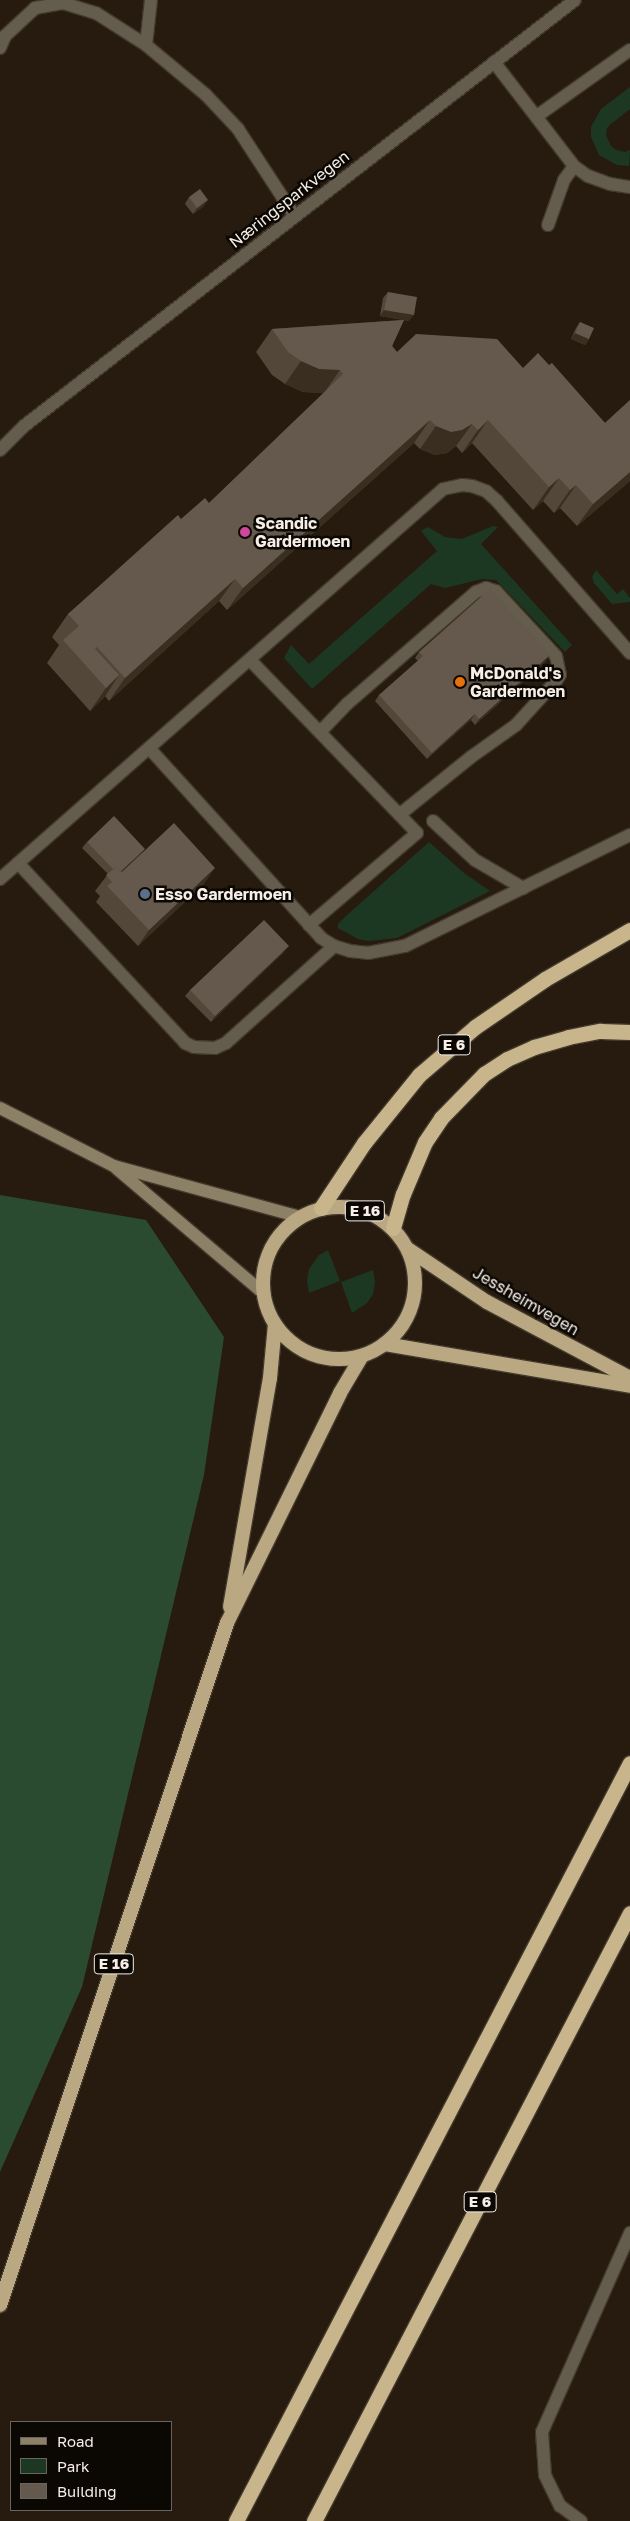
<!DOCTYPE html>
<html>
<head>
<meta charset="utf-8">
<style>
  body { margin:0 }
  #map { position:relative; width:630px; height:2521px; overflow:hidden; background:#261b0e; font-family:"Golos Text",sans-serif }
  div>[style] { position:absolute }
  .green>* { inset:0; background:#1d3822 }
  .forest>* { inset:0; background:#2b4b30 }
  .roads { filter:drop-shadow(1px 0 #43392c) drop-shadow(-1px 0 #43392c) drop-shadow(0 1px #43392c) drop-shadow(0 -1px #43392c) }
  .service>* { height:12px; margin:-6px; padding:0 6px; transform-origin:6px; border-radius:6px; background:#645c4c }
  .minor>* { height:12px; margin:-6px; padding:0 6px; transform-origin:6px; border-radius:6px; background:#645c4c }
  .tertiary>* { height:12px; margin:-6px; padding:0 6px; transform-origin:6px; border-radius:6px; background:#645c4c }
  .secondary>* { height:12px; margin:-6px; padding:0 6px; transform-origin:6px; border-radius:6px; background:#8c8066 }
  .trunk>* { height:14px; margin:-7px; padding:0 7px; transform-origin:7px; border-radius:7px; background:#baa883 }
  .trunk>.ring { margin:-7px; padding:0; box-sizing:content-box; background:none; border:14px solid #baa883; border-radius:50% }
  .motorway>* { height:15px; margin:-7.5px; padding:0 7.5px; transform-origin:7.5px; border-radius:7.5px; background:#c8b58c }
  .wall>* { inset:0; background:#524739 }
  .shaded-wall>* { inset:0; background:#392e20 }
  .building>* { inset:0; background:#64594c }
  .dots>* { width:14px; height:14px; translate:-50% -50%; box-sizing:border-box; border:2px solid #0b0703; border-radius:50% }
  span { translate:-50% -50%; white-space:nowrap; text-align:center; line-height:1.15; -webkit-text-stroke:5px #0b0703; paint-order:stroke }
  .shield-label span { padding:1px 4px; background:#0b0703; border:1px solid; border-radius:4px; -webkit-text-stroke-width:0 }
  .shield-label { font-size:15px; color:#f7efe7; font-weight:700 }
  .street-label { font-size:16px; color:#f7efe7 }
  .poi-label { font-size:16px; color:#f7efe7; font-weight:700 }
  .left { translate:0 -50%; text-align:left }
  .legend { position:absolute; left:10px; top:2421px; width:162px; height:90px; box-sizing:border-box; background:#0b0703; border:1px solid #69645e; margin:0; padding:6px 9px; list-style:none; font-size:15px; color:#f7efe7 }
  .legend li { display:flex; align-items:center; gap:10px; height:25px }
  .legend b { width:25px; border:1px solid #69645e }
</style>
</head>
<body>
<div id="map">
  <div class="green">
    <i style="clip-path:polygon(630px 87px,630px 109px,611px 124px,607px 128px,606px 135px,611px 146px,616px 150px,625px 152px,630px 150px,629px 166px,617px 165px,599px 155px,591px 137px,591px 127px,601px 109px)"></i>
    <i style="clip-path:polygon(493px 526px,498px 527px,481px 544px,572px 645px,565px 652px,496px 580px,482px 579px,445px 588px,431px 584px,312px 689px,284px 658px,291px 645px,309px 664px,437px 551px,421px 531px,428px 527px,445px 537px,462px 539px)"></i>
    <i style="clip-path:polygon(596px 570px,617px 594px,623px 589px,630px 598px,630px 602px,612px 604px,594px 583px,592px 577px)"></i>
    <i style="clip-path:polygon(429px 842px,464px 873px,490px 891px,397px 938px,368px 941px,358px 939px,338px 928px,338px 924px,346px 916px)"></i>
    <i style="clip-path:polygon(328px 1250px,340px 1281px,309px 1293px,307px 1280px,309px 1269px,319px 1255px)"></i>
    <i style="clip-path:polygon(373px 1270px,375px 1282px,373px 1294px,367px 1303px,352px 1313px,341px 1282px)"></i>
  </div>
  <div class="forest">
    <i style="clip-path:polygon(0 1195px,146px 1220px,224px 1337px,204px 1475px,82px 1987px,0 2172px)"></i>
  </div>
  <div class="roads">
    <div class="service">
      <i style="left:146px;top:45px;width:45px;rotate:-83.7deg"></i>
      <i style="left:0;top:48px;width:13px;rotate:-67deg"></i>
      <i style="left:5px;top:36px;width:41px;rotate:-43deg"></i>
      <i style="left:35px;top:8px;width:28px;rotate:-10deg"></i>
      <i style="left:63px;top:3px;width:34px;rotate:17deg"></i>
      <i style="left:96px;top:13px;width:59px;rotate:32.6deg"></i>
      <i style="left:146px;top:45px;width:78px;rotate:39.8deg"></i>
      <i style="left:206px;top:95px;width:47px;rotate:46.7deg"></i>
      <i style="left:238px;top:129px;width:103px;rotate:56.9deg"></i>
      <i style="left:494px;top:62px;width:131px;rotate:52.4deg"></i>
      <i style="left:574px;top:166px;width:17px;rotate:36deg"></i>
      <i style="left:588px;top:176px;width:23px;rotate:20deg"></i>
      <i style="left:610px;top:184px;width:20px;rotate:9deg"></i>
      <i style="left:537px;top:116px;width:114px;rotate:-35.4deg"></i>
      <i style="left:548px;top:225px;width:48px;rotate:-70.4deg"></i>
      <i style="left:564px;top:180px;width:17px;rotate:-54deg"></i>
      <i style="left:250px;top:660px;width:240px;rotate:46deg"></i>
      <i style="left:417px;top:833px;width:142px;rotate:139.6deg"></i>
      <i style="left:320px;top:732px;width:39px;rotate:-46deg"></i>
      <i style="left:347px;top:704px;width:171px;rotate:-41deg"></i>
      <i style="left:476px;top:592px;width:11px;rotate:-22deg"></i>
      <i style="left:486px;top:588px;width:10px;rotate:17deg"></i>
      <i style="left:496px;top:591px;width:88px;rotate:47.3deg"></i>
      <i style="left:556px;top:656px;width:19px;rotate:78deg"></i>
      <i style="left:560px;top:675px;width:7px;rotate:124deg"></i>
      <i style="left:556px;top:681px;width:59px;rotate:132.3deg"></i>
      <i style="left:516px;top:725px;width:55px;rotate:144.6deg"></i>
      <i style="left:471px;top:757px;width:92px;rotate:141.1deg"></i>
      <i style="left:149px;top:748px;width:256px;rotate:47.8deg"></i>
      <i style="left:321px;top:938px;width:15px;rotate:32deg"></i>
      <i style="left:334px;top:946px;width:17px;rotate:17deg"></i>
      <i style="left:350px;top:951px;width:18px;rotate:6deg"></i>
      <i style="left:368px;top:953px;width:38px;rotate:-11deg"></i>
      <i style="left:405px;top:946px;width:251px;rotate:-26.3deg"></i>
      <i style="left:433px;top:821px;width:57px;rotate:42.9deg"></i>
      <i style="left:475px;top:860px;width:56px;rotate:30.3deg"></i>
      <i style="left:18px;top:863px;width:246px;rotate:47.1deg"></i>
      <i style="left:185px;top:1043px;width:10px;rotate:24deg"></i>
      <i style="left:194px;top:1047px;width:21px;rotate:3deg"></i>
      <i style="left:215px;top:1048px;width:12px;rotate:-24deg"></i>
      <i style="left:226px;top:1043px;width:145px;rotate:-41.9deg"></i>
      <i style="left:0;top:879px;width:590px;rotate:-41.36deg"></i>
      <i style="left:443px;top:489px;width:19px;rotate:-12deg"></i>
      <i style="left:462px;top:485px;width:10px;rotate:6deg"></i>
      <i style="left:472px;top:486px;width:15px;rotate:20deg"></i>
      <i style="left:486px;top:491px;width:15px;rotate:42deg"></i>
      <i style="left:497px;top:501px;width:202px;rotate:48.8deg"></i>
    </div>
    <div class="minor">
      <i style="left:581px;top:2521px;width:26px;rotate:-144deg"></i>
      <i style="left:560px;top:2506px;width:34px;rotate:-116deg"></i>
      <i style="left:545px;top:2475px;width:43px;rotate:-94deg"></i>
      <i style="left:542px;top:2432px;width:218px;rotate:-66.1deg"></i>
    </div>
    <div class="tertiary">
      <i style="left:0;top:450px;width:34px;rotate:-45deg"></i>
      <i style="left:24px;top:426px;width:696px;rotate:-37.71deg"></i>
    </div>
    <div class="secondary">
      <i style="left:0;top:1108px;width:128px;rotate:27deg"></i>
      <i style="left:114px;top:1166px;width:193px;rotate:15.3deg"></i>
      <i style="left:117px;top:1169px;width:192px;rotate:40.3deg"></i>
    </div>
    <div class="trunk">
      <i class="ring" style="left:263px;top:1207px;width:138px;height:138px"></i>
      <i style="left:408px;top:1249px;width:95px;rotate:33.9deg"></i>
      <i style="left:487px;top:1302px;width:162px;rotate:28deg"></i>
      <i style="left:385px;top:1344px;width:249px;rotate:9.7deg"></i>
      <i style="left:230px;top:1607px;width:232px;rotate:-80.1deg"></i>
      <i style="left:270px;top:1378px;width:54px;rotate:-84.7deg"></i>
      <i style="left:0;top:2305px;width:719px;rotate:-71.59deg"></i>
      <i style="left:227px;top:1623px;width:256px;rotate:-63.8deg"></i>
      <i style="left:340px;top:1393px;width:43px;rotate:-59.3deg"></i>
    </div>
    <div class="motorway">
      <i style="left:321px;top:1208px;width:78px;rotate:-56.5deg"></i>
      <i style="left:364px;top:1143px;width:87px;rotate:-51deg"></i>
      <i style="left:419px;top:1075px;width:74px;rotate:-40.6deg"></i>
      <i style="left:475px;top:1027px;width:85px;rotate:-34.4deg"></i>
      <i style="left:545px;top:979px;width:98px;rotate:-30deg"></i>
      <i style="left:393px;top:1228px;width:35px;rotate:-74deg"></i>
      <i style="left:403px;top:1194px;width:56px;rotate:-67.1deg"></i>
      <i style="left:425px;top:1142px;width:29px;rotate:-56deg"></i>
      <i style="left:441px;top:1118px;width:62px;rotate:-45.7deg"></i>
      <i style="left:484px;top:1074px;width:27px;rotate:-33deg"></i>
      <i style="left:507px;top:1059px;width:30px;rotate:-24deg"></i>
      <i style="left:534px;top:1047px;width:35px;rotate:-16deg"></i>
      <i style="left:568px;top:1037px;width:33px;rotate:-11deg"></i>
      <i style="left:600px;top:1031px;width:30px;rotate:2deg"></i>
      <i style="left:236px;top:2521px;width:854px;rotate:-62.54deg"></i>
      <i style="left:314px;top:2521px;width:685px;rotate:-62.54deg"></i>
    </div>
  </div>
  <div class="wall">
    <i style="clip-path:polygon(189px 197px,204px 206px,193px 214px,185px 204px)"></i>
    <i style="clip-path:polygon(388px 292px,409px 321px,404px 320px,392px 346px,397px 352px,523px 368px,549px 365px,605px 423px,630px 400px,630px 481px,577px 526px,560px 508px,554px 513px,543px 501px,533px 510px,472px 443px,462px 453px,456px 446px,447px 453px,435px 455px,420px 449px,414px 443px,227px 610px,219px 601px,109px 701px,105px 696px,90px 711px,47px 663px,59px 645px,52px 637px,68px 614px,181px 519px,209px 503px,324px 393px,303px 392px,285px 384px,272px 375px,256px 352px,272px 329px,403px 320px,380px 316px,383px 298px)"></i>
    <i style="clip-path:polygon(580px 322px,589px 339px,585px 345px,571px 339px,576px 328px)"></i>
    <i style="clip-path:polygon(419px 652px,546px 661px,475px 725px,471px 720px,427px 759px,375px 701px,379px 695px,418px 661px,415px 658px)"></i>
    <i style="clip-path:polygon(87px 842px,141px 854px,204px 884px,138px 946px,96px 902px,100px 896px,95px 891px,108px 874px,82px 848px)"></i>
    <i style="clip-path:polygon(284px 952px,211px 1022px,185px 996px,190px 990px)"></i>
  </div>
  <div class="shaded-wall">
    <i style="clip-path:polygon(208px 200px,204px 206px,193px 214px,197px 208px)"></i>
    <i style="clip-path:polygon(384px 310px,414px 315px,409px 321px,380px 316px)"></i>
    <i style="clip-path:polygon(575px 333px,589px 339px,585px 345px,571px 339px)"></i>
    <i style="clip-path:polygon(301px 361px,340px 370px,324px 393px,303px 392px,285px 384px)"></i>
    <i style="clip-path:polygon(430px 420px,414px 443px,227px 610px,243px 588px)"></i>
    <i style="clip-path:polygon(488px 420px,472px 443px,462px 453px,478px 430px)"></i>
    <i style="clip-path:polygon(472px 424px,456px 446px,447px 453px,435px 455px,420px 449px,436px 426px)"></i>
    <i style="clip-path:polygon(630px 472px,630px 481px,577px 526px,593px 504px)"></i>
    <i style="clip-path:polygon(559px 478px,543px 501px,533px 510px,549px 487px)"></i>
    <i style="clip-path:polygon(576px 485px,560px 508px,554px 513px,570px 490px)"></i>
    <i style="clip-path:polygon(235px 579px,219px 601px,109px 701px,125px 678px)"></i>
    <i style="clip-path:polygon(550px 655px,546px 661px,475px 725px,479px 719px)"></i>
    <i style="clip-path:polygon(119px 675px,104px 698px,90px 711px,106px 688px)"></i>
    <i style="clip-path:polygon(475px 714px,471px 720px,427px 759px,432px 753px)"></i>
    <i style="clip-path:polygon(145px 849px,141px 855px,113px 880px,118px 874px)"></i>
    <i style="clip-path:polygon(215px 868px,204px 884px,138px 946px,149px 930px)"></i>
    <i style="clip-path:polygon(289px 946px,284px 952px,211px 1022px,215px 1016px)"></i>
  </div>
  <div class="building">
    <i style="clip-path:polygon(200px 189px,208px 200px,197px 208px,189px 197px)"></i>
    <i style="clip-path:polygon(388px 292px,417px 297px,414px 315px,384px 310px)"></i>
    <i style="clip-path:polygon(404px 320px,392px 346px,397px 352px,416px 334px,497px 339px,523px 368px,538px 353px,549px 365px,552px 363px,605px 423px,630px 400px,630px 472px,593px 504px,576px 485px,570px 490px,559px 478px,549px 487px,488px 420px,478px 430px,472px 424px,462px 430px,451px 432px,436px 426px,430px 420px,243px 588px,235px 579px,125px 678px,97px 647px,95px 649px,119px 675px,106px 688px,63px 640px,79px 626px,68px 614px,178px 515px,181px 519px,205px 498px,209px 503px,343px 374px,340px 370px,319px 369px,301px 361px,288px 352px,272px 329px)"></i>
    <i style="clip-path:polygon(580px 322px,594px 328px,589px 339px,575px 333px)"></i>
    <i style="clip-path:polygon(490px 589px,550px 655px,479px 719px,475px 714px,432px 753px,379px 695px,423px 656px,419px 652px)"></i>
    <i style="clip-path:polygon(114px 816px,145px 849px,121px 871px,116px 867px,113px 869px,87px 842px)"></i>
    <i style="clip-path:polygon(174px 823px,215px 868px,149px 930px,107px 886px,112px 882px,106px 875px,116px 867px,122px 872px)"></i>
    <i style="clip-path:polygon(264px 920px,289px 946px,215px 1016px,190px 990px)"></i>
  </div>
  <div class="dots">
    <i style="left:245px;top:532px;background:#d1479c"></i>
    <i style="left:460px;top:682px;background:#e8710a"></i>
    <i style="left:145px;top:894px;background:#5c6f8a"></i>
  </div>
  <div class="shield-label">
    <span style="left:454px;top:1045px">E 6</span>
    <span style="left:365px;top:1211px">E 16</span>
    <span style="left:114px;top:1964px">E 16</span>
    <span style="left:480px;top:2202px">E 6</span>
  </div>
  <div class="street-label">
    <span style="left:289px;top:199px;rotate:-38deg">Næringsparkvegen</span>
    <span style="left:526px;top:1301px;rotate:30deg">Jessheimvegen</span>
  </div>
  <div class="poi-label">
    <span class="left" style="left:255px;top:532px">Scandic<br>Gardermoen</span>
    <span class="left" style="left:470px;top:682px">McDonald's<br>Gardermoen</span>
    <span class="left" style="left:155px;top:894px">Esso Gardermoen</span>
  </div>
  <ul class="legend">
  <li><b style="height:6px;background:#8c8066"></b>Road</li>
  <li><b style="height:14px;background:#1d3822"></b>Park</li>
  <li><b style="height:14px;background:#64594c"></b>Building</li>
  </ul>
</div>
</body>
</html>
